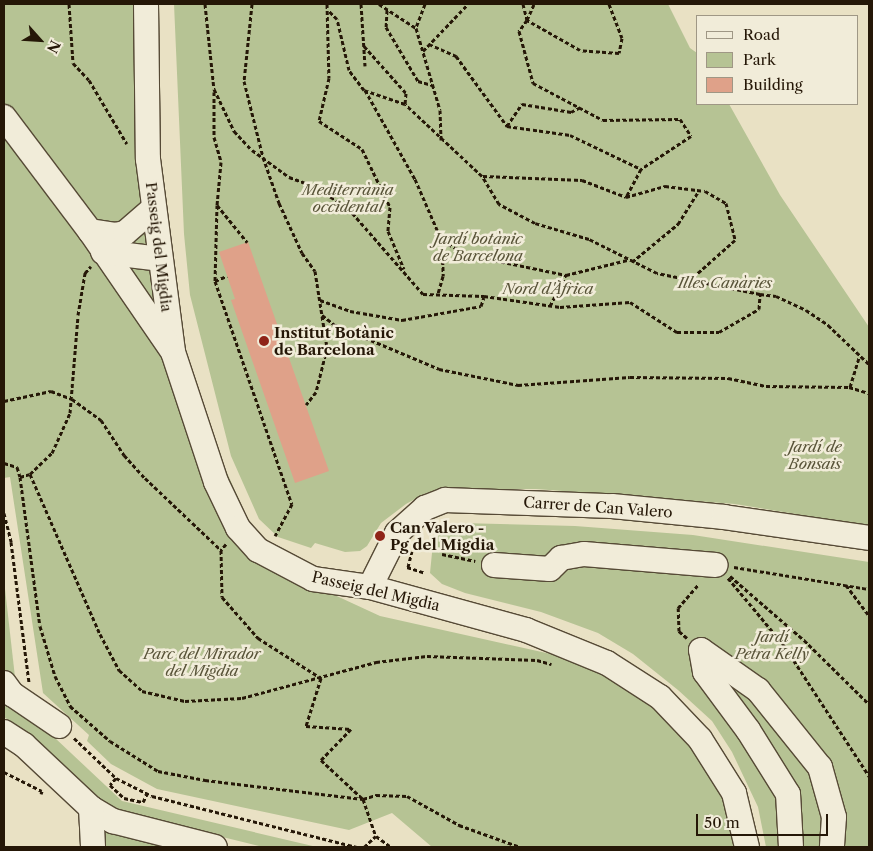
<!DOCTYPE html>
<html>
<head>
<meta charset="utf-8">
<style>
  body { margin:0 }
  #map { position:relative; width:873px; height:851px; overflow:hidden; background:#e9e1c4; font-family:"Libre Caslon Text",serif }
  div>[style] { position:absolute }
  .green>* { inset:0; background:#b6c394 }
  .building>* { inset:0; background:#dfa189 }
  .path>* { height:3px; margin-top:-1.5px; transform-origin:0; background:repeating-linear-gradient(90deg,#251707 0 4px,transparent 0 6.5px) }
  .roads { filter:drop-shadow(1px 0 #564a36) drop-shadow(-1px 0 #564a36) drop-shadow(0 1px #564a36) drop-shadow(0 -1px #564a36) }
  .minor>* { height:24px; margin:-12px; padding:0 12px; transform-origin:12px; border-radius:12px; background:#f1ecd9 }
  .dots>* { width:14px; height:14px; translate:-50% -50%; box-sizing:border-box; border:2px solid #f1ecd9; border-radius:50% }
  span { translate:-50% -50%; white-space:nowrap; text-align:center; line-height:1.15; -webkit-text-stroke:5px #f1ecd9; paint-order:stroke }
  .park-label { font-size:15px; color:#585338; font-style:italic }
  .street-label { font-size:15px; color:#251707 }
  .poi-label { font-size:15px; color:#251707; font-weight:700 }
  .left { translate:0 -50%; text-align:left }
  .frame { position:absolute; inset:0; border:5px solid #251707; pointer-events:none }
  .legend { position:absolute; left:696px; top:15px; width:162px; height:90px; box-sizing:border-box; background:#f1ecd9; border:1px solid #9f9785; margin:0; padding:6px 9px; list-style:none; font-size:15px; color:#251707 }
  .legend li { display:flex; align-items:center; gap:10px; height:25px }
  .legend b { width:25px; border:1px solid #9f9785 }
  .north { position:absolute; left:15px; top:15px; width:50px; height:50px; -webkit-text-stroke:4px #f1ecd9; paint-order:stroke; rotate:116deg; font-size:14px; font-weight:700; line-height:20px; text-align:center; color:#251707 }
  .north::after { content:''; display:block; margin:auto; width:18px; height:22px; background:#251707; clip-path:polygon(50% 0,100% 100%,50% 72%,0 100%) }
  .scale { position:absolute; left:696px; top:814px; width:132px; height:22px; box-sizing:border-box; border:2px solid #251707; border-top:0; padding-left:6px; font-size:15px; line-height:18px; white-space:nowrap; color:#251707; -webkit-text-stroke:4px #f1ecd9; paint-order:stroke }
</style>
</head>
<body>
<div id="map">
  <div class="green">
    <i style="clip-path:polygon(4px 4px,146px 4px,173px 352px,250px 524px,315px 586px,380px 616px,587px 662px,653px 702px,709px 764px,726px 803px,738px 847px,432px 847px,392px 813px,349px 830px,157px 789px,111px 764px,87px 741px,89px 735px,43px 693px,10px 477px,4px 478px)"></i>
    <i style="clip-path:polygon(174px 4px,668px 4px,690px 48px,697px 53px,697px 104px,729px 104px,780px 195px,869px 327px,869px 526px,735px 504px,536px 489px,447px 489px,426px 493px,406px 504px,381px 523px,367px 546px,360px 551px,345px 552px,315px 543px,311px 548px,278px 537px,259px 519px,231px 456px,190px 295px,184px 234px)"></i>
    <i style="clip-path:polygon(460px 523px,575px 526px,693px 535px,869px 562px,869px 847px,766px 847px,758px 807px,732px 752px,712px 721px,678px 690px,633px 654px,598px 633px,541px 612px,465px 593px,442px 584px,430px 573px,433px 543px,443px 529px)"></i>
    <i style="clip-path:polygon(4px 580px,16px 686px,4px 673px)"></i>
    <i style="clip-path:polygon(4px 690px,122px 801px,317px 847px,263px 847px,117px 811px,103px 802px,33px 737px,4px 717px)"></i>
    <i style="clip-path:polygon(98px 822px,172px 847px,100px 847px)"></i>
  </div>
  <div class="building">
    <i style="clip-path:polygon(248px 242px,329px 471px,295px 483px,231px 300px,235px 299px,219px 252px)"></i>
  </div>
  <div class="path">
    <i style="left:69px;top:4px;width:59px;rotate:86.1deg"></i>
    <i style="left:73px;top:63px;width:23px;rotate:47deg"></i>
    <i style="left:89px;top:80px;width:74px;rotate:59.3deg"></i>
    <i style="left:205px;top:4px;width:85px;rotate:84deg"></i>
    <i style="left:214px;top:89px;width:47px;rotate:64.5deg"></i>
    <i style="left:234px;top:131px;width:26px;rotate:47deg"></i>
    <i style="left:252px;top:150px;width:46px;rotate:36.1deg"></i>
    <i style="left:289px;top:177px;width:27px;rotate:20deg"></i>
    <i style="left:314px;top:186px;width:40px;rotate:32.9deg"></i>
    <i style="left:348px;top:208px;width:114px;rotate:48.9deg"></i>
    <i style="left:423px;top:294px;width:61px;rotate:1.9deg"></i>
    <i style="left:484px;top:296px;width:77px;rotate:8.2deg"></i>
    <i style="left:560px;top:307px;width:70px;rotate:-4.1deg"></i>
    <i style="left:630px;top:302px;width:56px;rotate:32.6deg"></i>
    <i style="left:677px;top:332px;width:42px"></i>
    <i style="left:719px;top:332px;width:46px;rotate:-29.9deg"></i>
    <i style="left:759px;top:309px;width:15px;rotate:-86deg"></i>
    <i style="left:760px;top:294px;width:105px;rotate:-168.5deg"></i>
    <i style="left:657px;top:273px;width:76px;rotate:-153.4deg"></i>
    <i style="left:589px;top:239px;width:56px;rotate:-163.5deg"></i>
    <i style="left:535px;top:223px;width:41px;rotate:-152.2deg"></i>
    <i style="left:499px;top:204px;width:33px;rotate:-121deg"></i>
    <i style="left:482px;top:176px;width:105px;rotate:-136.9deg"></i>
    <i style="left:405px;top:104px;width:43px;rotate:-161.1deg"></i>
    <i style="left:364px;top:90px;width:25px;rotate:-127deg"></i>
    <i style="left:349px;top:70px;width:52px;rotate:-103.2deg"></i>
    <i style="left:337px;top:19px;width:11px;rotate:-135deg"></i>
    <i style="left:252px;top:4px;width:77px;rotate:95.9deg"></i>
    <i style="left:244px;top:81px;width:78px;rotate:76deg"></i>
    <i style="left:263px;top:157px;width:49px;rotate:70.8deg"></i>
    <i style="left:279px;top:203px;width:55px;rotate:65.3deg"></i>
    <i style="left:302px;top:253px;width:22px;rotate:54deg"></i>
    <i style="left:315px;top:271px;width:78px;rotate:81.1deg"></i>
    <i style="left:327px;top:348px;width:45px;rotate:104deg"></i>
    <i style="left:316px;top:392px;width:16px;rotate:128deg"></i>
    <i style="left:327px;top:4px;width:74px;rotate:88.5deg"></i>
    <i style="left:329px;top:78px;width:44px;rotate:103.1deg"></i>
    <i style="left:319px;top:121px;width:51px;rotate:33.1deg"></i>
    <i style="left:362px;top:149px;width:64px;rotate:64.2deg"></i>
    <i style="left:390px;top:207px;width:24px;rotate:95deg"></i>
    <i style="left:388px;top:231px;width:41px;rotate:67.2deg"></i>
    <i style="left:361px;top:4px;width:62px;rotate:86.3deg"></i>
    <i style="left:379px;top:4px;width:44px;rotate:33deg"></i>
    <i style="left:425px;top:4px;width:26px;rotate:111deg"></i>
    <i style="left:416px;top:28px;width:85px;rotate:73.7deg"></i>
    <i style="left:440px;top:110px;width:30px;rotate:88deg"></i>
    <i style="left:523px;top:4px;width:16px;rotate:76deg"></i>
    <i style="left:527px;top:20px;width:17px;rotate:-66deg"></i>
    <i style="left:609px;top:4px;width:36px;rotate:69deg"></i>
    <i style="left:622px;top:38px;width:15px;rotate:101deg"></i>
    <i style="left:619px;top:53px;width:39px;rotate:-176deg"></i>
    <i style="left:580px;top:50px;width:61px;rotate:-150.5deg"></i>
    <i style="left:527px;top:20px;width:14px;rotate:126deg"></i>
    <i style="left:519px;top:31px;width:54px;rotate:74.9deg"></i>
    <i style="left:533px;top:83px;width:79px;rotate:27.9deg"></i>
    <i style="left:603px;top:120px;width:77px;rotate:-0.7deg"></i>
    <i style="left:680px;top:119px;width:20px;rotate:57deg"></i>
    <i style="left:691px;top:136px;width:60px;rotate:146.6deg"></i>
    <i style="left:641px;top:169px;width:32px;rotate:118deg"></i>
    <i style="left:387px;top:10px;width:17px;rotate:93deg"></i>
    <i style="left:386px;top:27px;width:63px;rotate:59.3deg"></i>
    <i style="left:418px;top:81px;width:15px;rotate:16deg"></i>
    <i style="left:429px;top:44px;width:30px;rotate:24deg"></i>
    <i style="left:456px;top:56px;width:87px;rotate:53.9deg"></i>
    <i style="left:507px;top:126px;width:64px;rotate:8.1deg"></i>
    <i style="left:570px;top:135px;width:79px;rotate:25.6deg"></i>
    <i style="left:364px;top:46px;width:63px;rotate:48.2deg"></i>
    <i style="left:406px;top:93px;width:11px;rotate:95deg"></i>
    <i style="left:423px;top:51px;width:65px;rotate:-46.2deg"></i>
    <i style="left:365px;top:90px;width:102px;rotate:60.7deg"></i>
    <i style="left:415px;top:179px;width:68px;rotate:66.5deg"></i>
    <i style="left:442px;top:241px;width:35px;rotate:88deg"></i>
    <i style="left:443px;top:276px;width:19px;rotate:106deg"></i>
    <i style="left:214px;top:92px;width:45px;rotate:90deg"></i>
    <i style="left:214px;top:137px;width:26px;rotate:74deg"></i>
    <i style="left:221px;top:162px;width:43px;rotate:95.3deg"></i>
    <i style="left:217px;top:205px;width:48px;rotate:51deg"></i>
    <i style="left:507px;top:126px;width:27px;rotate:-56deg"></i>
    <i style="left:522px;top:104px;width:50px;rotate:9.3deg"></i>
    <i style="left:571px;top:112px;width:11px;rotate:-27deg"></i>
    <i style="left:483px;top:176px;width:99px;rotate:2.3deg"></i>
    <i style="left:582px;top:180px;width:47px;rotate:21.1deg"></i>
    <i style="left:626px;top:197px;width:41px;rotate:-15.8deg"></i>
    <i style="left:665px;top:186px;width:40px;rotate:7.1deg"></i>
    <i style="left:705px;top:191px;width:24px;rotate:30deg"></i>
    <i style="left:726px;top:203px;width:38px;rotate:76deg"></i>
    <i style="left:735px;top:240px;width:59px;rotate:138.4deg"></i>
    <i style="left:217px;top:205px;width:76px;rotate:91.5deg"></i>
    <i style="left:215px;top:281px;width:236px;rotate:71deg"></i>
    <i style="left:292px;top:504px;width:36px;rotate:118deg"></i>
    <i style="left:442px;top:241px;width:30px;rotate:27deg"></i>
    <i style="left:469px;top:255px;width:99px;rotate:11.7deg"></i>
    <i style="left:566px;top:275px;width:63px;rotate:-13.8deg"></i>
    <i style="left:632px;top:262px;width:60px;rotate:-39.6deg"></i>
    <i style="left:678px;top:224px;width:39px;rotate:-58deg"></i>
    <i style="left:215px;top:281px;width:13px;rotate:-23deg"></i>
    <i style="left:760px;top:294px;width:16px;rotate:7deg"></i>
    <i style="left:776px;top:296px;width:33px;rotate:25deg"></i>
    <i style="left:806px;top:310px;width:27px;rotate:34deg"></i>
    <i style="left:828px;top:325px;width:57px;rotate:43.6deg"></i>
    <i style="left:320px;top:300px;width:32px;rotate:20deg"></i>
    <i style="left:350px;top:311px;width:53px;rotate:9.8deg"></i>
    <i style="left:402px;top:320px;width:80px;rotate:-10deg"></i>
    <i style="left:481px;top:306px;width:9px;rotate:-72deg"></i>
    <i style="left:550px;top:306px;width:35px;rotate:-63deg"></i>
    <i style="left:322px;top:315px;width:16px;rotate:38deg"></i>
    <i style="left:335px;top:325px;width:113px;rotate:22.9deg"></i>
    <i style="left:439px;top:369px;width:81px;rotate:11.4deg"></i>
    <i style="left:518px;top:385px;width:112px;rotate:-4.1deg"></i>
    <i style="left:630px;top:377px;width:98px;rotate:0.6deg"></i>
    <i style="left:728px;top:378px;width:39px;rotate:12deg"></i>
    <i style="left:766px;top:386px;width:83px;rotate:0.7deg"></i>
    <i style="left:849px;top:387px;width:21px;rotate:17deg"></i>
    <i style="left:850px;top:387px;width:31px;rotate:-73deg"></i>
    <i style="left:4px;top:401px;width:48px;rotate:-12deg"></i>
    <i style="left:51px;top:391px;width:22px;rotate:21deg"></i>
    <i style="left:72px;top:399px;width:36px;rotate:36deg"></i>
    <i style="left:101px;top:420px;width:42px;rotate:56.7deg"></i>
    <i style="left:124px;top:455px;width:31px;rotate:48deg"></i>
    <i style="left:145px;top:478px;width:105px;rotate:43.5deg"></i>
    <i style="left:4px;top:463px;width:14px;rotate:17deg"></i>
    <i style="left:17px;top:467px;width:10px;rotate:73deg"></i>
    <i style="left:20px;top:477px;width:150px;rotate:82.4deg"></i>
    <i style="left:40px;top:626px;width:52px;rotate:73.3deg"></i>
    <i style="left:55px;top:676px;width:34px;rotate:63deg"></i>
    <i style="left:70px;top:706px;width:53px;rotate:41.2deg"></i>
    <i style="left:110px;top:741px;width:57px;rotate:32deg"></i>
    <i style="left:158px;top:771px;width:48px;rotate:10.8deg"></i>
    <i style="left:205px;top:780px;width:159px;rotate:6.9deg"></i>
    <i style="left:363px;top:799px;width:14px;rotate:-17deg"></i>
    <i style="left:376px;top:795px;width:31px;rotate:2deg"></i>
    <i style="left:407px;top:796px;width:60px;rotate:29.1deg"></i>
    <i style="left:459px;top:825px;width:65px;rotate:19.8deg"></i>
    <i style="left:30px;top:474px;width:175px;rotate:66.4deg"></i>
    <i style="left:100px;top:634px;width:41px;rotate:62.2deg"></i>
    <i style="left:119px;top:670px;width:31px;rotate:42deg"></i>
    <i style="left:142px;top:691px;width:44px;rotate:13.1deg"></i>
    <i style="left:185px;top:701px;width:57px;rotate:-3deg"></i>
    <i style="left:242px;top:698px;width:139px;rotate:-15deg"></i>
    <i style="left:376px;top:662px;width:51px;rotate:-6.7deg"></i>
    <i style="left:427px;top:656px;width:110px;rotate:2.1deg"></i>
    <i style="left:537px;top:660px;width:15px;rotate:16deg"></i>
    <i style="left:20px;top:477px;width:10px;rotate:-17deg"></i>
    <i style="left:30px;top:474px;width:30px;rotate:-44deg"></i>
    <i style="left:52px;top:453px;width:44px;rotate:-65.8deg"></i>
    <i style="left:70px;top:413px;width:98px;rotate:-85.3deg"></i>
    <i style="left:78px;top:315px;width:43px;rotate:-80.5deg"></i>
    <i style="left:85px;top:273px;width:9px;rotate:-49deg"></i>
    <i style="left:4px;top:513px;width:30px;rotate:76deg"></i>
    <i style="left:11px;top:542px;width:141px;rotate:82.7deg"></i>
    <i style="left:226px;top:544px;width:8px;rotate:130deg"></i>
    <i style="left:221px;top:550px;width:47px;rotate:88.8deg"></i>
    <i style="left:222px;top:597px;width:55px;rotate:48.7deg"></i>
    <i style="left:258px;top:638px;width:75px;rotate:32.4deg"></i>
    <i style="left:321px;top:678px;width:50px;rotate:107.4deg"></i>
    <i style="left:306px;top:726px;width:45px;rotate:3.8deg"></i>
    <i style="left:351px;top:729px;width:43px;rotate:134.1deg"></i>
    <i style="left:321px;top:760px;width:57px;rotate:42.9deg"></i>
    <i style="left:363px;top:799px;width:39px;rotate:71deg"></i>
    <i style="left:442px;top:554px;width:34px;rotate:12deg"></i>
    <i style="left:407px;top:567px;width:19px;rotate:18deg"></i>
    <i style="left:408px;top:567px;width:16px;rotate:-76deg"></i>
    <i style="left:734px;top:567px;width:137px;rotate:9.3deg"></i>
    <i style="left:730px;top:576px;width:98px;rotate:40.9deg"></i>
    <i style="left:804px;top:640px;width:91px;rotate:44.6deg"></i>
    <i style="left:728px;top:578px;width:86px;rotate:50.2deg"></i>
    <i style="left:783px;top:644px;width:158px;rotate:56.9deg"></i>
    <i style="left:846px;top:585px;width:38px;rotate:53deg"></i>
    <i style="left:687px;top:638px;width:11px;rotate:-139deg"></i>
    <i style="left:679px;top:631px;width:23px;rotate:-92deg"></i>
    <i style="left:678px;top:608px;width:32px;rotate:-49deg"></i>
    <i style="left:74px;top:738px;width:58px;rotate:43.6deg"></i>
    <i style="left:116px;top:778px;width:40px;rotate:26.6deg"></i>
    <i style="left:152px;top:796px;width:211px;rotate:14deg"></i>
    <i style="left:4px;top:772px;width:42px;rotate:26.6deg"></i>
    <i style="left:42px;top:791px;width:3px;rotate:108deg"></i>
    <i style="left:116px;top:778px;width:9px;rotate:131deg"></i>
    <i style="left:110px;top:785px;width:19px;rotate:43deg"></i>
    <i style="left:124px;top:798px;width:19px;rotate:12deg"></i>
    <i style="left:143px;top:802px;width:9px;rotate:-63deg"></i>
    <i style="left:364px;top:847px;width:16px;rotate:-43deg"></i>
    <i style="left:376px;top:836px;width:19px;rotate:36deg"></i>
  </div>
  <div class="roads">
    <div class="minor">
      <i style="left:146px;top:4px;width:155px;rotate:89.3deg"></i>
      <i style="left:148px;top:159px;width:195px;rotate:82.6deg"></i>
      <i style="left:173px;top:352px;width:137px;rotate:71.7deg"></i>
      <i style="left:216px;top:482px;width:51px;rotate:64.4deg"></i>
      <i style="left:238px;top:528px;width:30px;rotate:48deg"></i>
      <i style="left:258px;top:550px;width:62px;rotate:27.8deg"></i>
      <i style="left:313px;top:579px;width:58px;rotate:8deg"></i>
      <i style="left:370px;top:587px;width:162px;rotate:15.4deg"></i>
      <i style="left:526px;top:630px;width:87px;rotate:22.2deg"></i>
      <i style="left:607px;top:663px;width:63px;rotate:32.7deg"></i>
      <i style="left:660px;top:697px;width:58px;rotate:46.4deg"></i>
      <i style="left:700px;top:739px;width:64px;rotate:57.8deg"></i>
      <i style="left:734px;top:793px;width:56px;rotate:76.5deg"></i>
      <i style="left:4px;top:117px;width:143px;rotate:53deg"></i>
      <i style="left:90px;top:231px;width:143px;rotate:55.5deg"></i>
      <i style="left:90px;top:231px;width:25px;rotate:9deg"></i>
      <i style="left:115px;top:235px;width:10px;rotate:-11deg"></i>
      <i style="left:125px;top:233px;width:37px;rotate:-41deg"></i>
      <i style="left:103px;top:252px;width:57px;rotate:7deg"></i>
      <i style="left:494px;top:565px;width:56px;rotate:4.1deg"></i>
      <i style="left:550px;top:569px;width:16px;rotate:-45deg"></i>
      <i style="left:561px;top:558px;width:23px;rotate:-10deg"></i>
      <i style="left:584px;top:554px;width:132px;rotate:4.8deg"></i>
      <i style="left:370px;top:587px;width:60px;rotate:-63.4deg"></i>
      <i style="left:397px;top:533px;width:38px;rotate:-42deg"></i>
      <i style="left:425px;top:508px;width:22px;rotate:-22deg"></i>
      <i style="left:445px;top:500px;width:167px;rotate:2.1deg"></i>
      <i style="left:612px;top:506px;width:113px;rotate:5.6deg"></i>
      <i style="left:724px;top:517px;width:147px;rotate:8.2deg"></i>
      <i style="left:4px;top:683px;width:14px;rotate:54deg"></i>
      <i style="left:12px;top:694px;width:57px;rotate:34.2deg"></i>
      <i style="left:4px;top:732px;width:24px;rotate:33deg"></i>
      <i style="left:24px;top:745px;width:92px;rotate:43.2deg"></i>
      <i style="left:91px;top:808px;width:26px;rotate:31deg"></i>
      <i style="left:113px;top:821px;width:105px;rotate:14.3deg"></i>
      <i style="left:91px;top:808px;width:39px;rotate:87deg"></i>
      <i style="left:791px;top:847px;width:53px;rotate:-93.2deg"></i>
      <i style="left:788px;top:794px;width:75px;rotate:-122deg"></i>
      <i style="left:748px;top:730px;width:72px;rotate:-126.6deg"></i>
      <i style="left:705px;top:672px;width:22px;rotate:-100deg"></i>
      <i style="left:701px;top:650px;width:70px;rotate:35.1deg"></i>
      <i style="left:758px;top:690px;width:99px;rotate:51.2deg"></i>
      <i style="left:820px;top:767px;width:52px;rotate:74.4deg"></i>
      <i style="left:834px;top:817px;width:30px;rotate:94deg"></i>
    </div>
  </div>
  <div class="dots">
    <i style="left:264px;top:341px;background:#8f2418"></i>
    <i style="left:380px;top:536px;background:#8f2418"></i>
  </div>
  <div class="park-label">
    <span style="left:348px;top:198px">Mediterrània<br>occidental</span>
    <span style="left:478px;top:247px">Jardí botànic<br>de Barcelona</span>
    <span style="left:725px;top:283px">Illes Canàries</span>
    <span style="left:548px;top:289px">Nord d'Àfrica</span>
    <span style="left:815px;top:455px">Jardí de<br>Bonsais</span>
    <span style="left:772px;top:645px">Jardí<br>Petra Kelly</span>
    <span style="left:202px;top:662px">Parc del Mirador<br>del Migdia</span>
  </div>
  <div class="street-label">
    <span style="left:159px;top:247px;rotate:83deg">Passeig del Migdia</span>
    <span style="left:598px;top:507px;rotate:4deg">Carrer de Can Valero</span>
    <span style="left:376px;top:591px;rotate:13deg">Passeig del Migdia</span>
  </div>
  <div class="poi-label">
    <span class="left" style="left:274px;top:341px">Institut Botànic<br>de Barcelona</span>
    <span class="left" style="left:390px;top:536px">Can Valero -<br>Pg del Migdia</span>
  </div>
  <div class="frame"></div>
  <ul class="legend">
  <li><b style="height:6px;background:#f1ecd9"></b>Road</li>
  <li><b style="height:14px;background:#b6c394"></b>Park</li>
  <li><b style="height:14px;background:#dfa189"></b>Building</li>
  </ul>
  <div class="north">N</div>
  <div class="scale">50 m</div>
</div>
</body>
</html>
